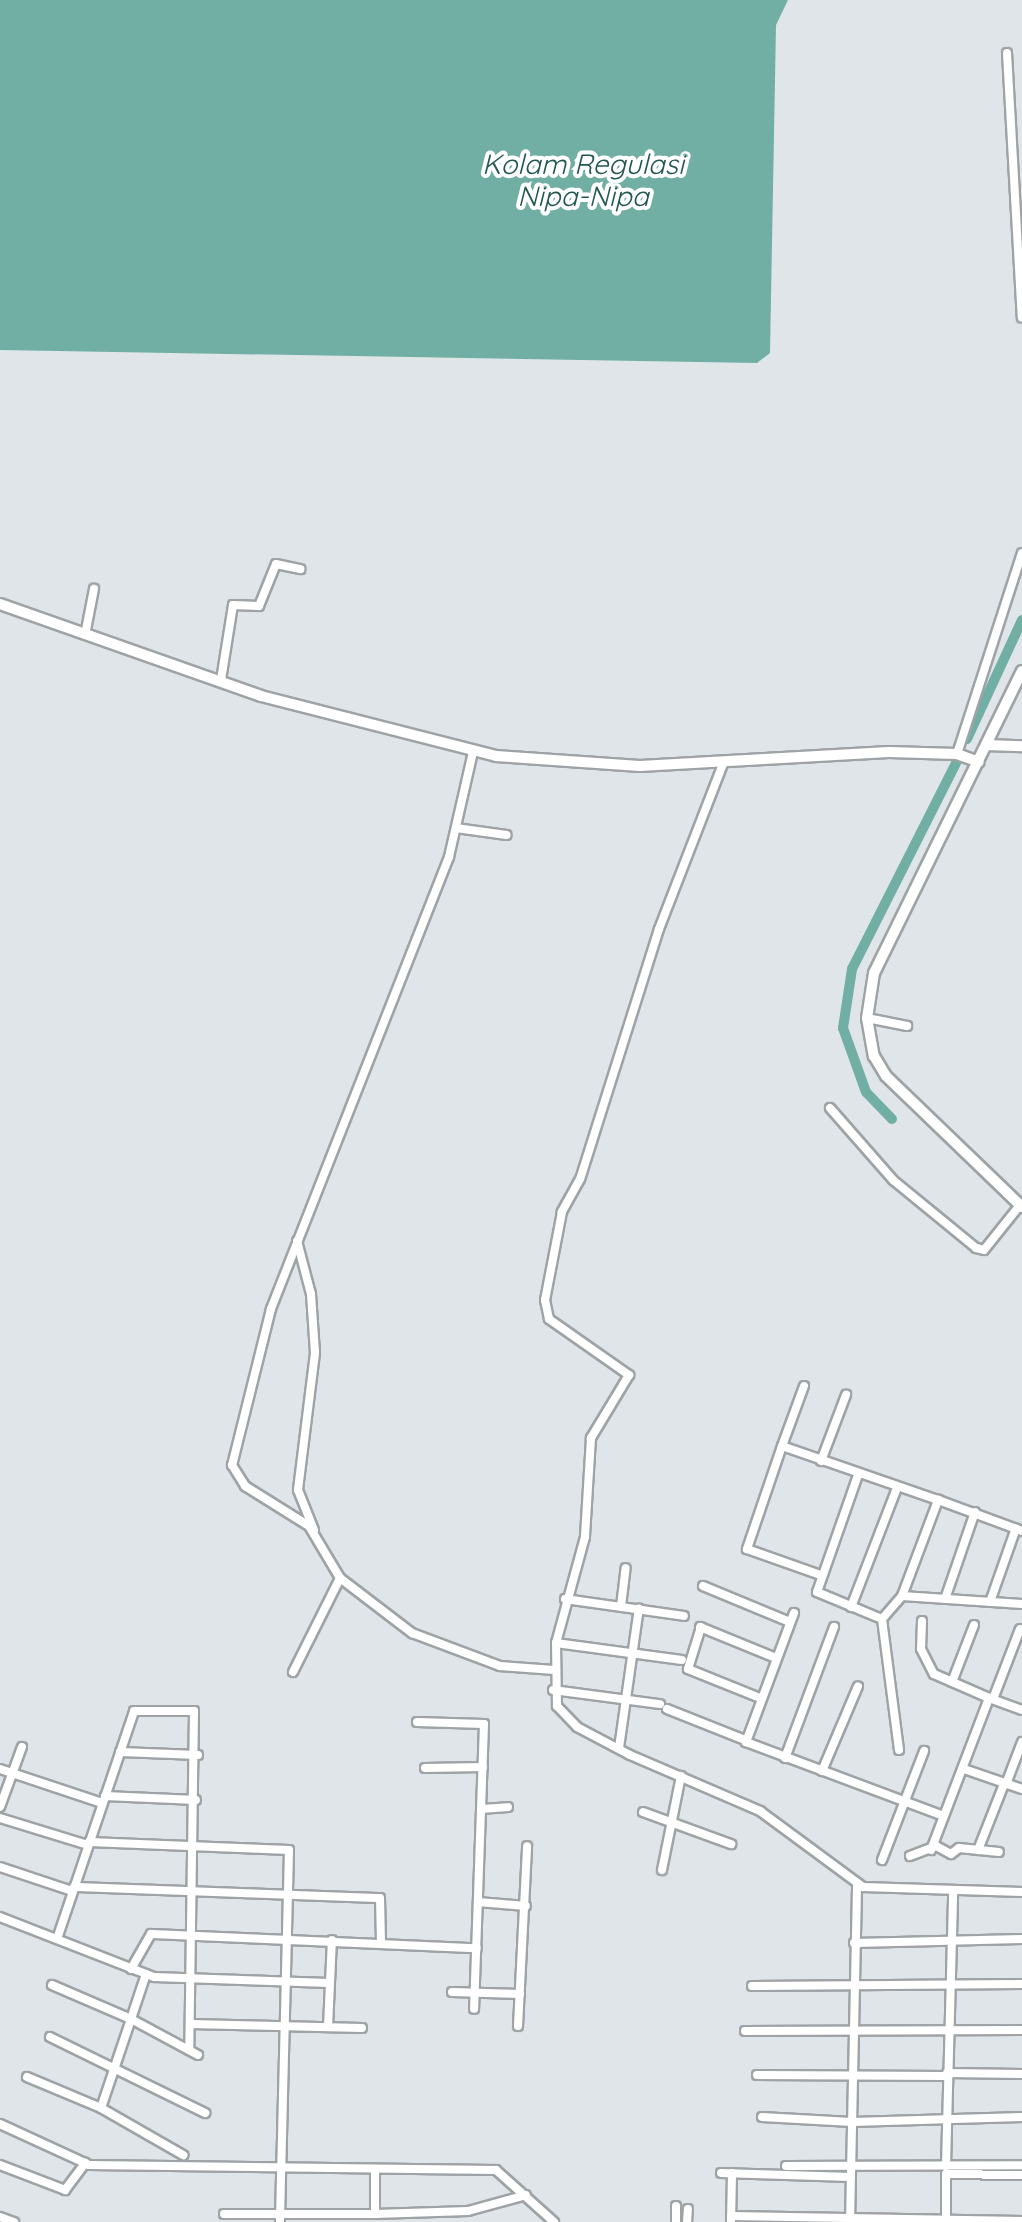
<!DOCTYPE html>
<html>
<head>
<meta charset="utf-8">
<style>
  body { margin:0 }
  #map { position:relative; width:1022px; height:2222px; overflow:hidden; background:#e0e5e9; font-family:Quicksand,sans-serif }
  div>[style] { position:absolute }
  .water>* { inset:0; background:#71afa4 }
  .canal>* { height:10px; margin:-5px; padding:0 5px; transform-origin:5px; border-radius:5px; background:#71afa4 }
  .roads { filter:drop-shadow(2px 0 #9ea3a6) drop-shadow(-2px 0 #9ea3a6) drop-shadow(0 2px #9ea3a6) drop-shadow(0 -2px #9ea3a6) }
  .minor>* { height:8px; margin:-4px; padding:0 4px; transform-origin:4px; border-radius:4px; background:#fff }
  .tertiary>* { height:10px; margin:-5px; padding:0 5px; transform-origin:5px; border-radius:5px; background:#fff }
  span { translate:-50% -50%; white-space:nowrap; text-align:center; line-height:1.15; -webkit-text-stroke:8px #fff; paint-order:stroke }
  .water-label { font-size:28px; color:#235850; font-style:italic }
</style>
</head>
<body>
<div id="map">
  <div class="water">
    <i style="clip-path:polygon(0 0,788px 0,776px 25px,770px 353px,757px 363px,0 350px)"></i>
  </div>
  <div class="canal">
    <i style="left:967px;top:739px;width:131px;rotate:-65.2deg"></i>
    <i style="left:892px;top:1119px;width:37px;rotate:-134deg"></i>
    <i style="left:866px;top:1092px;width:68px;rotate:-109.8deg"></i>
    <i style="left:843px;top:1028px;width:60px;rotate:-81.3deg"></i>
    <i style="left:852px;top:969px;width:231px;rotate:-63.2deg"></i>
  </div>
  <div class="roads">
    <div class="minor">
      <i style="left:1007px;top:53px;width:265px;rotate:86.8deg"></i>
      <i style="left:86px;top:630px;width:42px;rotate:-79deg"></i>
      <i style="left:221px;top:680px;width:76px;rotate:-80.9deg"></i>
      <i style="left:233px;top:605px;width:26px;rotate:2deg"></i>
      <i style="left:259px;top:606px;width:45px;rotate:-68deg"></i>
      <i style="left:276px;top:564px;width:25px;rotate:12deg"></i>
      <i style="left:473px;top:752px;width:108px;rotate:102.9deg"></i>
      <i style="left:449px;top:857px;width:486px;rotate:111.5deg"></i>
      <i style="left:271px;top:1309px;width:161px;rotate:104deg"></i>
      <i style="left:232px;top:1465px;width:25px;rotate:58deg"></i>
      <i style="left:245px;top:1486px;width:75px;rotate:32deg"></i>
      <i style="left:309px;top:1526px;width:61px;rotate:59.2deg"></i>
      <i style="left:340px;top:1578px;width:91px;rotate:37.4deg"></i>
      <i style="left:412px;top:1633px;width:94px;rotate:20.6deg"></i>
      <i style="left:500px;top:1666px;width:54px;rotate:4.2deg"></i>
      <i style="left:957px;top:754px;width:211px;rotate:-72.1deg"></i>
      <i style="left:723px;top:764px;width:177px;rotate:111.2deg"></i>
      <i style="left:659px;top:929px;width:262px;rotate:107.5deg"></i>
      <i style="left:580px;top:1179px;width:38px;rotate:119deg"></i>
      <i style="left:562px;top:1212px;width:90px;rotate:100.9deg"></i>
      <i style="left:545px;top:1300px;width:19px;rotate:78deg"></i>
      <i style="left:549px;top:1319px;width:98px;rotate:35deg"></i>
      <i style="left:629px;top:1375px;width:74px;rotate:121.1deg"></i>
      <i style="left:591px;top:1438px;width:99px;rotate:93.5deg"></i>
      <i style="left:585px;top:1537px;width:110px;rotate:105.3deg"></i>
      <i style="left:556px;top:1643px;width:63px;rotate:89.1deg"></i>
      <i style="left:557px;top:1706px;width:29px;rotate:46deg"></i>
      <i style="left:577px;top:1727px;width:60px;rotate:27.8deg"></i>
      <i style="left:630px;top:1755px;width:142px;rotate:23.3deg"></i>
      <i style="left:760px;top:1811px;width:128px;rotate:36.4deg"></i>
      <i style="left:863px;top:1887px;width:159px;rotate:1.8deg"></i>
      <i style="left:456px;top:828px;width:51px;rotate:7.8deg"></i>
      <i style="left:867px;top:1018px;width:41px;rotate:11.3deg"></i>
      <i style="left:830px;top:1108px;width:96px;rotate:48.8deg"></i>
      <i style="left:893px;top:1180px;width:107px;rotate:39.3deg"></i>
      <i style="left:976px;top:1248px;width:8px;rotate:14deg"></i>
      <i style="left:984px;top:1250px;width:58px;rotate:-51.3deg"></i>
      <i style="left:297px;top:1241px;width:55px;rotate:75.2deg"></i>
      <i style="left:311px;top:1294px;width:59px;rotate:86.1deg"></i>
      <i style="left:315px;top:1353px;width:138px;rotate:97.1deg"></i>
      <i style="left:298px;top:1490px;width:43px;rotate:68.2deg"></i>
      <i style="left:804px;top:1386px;width:64px;rotate:110.1deg"></i>
      <i style="left:782px;top:1446px;width:165px;rotate:19.1deg"></i>
      <i style="left:782px;top:1446px;width:109px;rotate:108.8deg"></i>
      <i style="left:747px;top:1549px;width:78px;rotate:19.4deg"></i>
      <i style="left:821px;top:1461px;width:71px;rotate:-69.3deg"></i>
      <i style="left:858px;top:1475px;width:124px;rotate:109.3deg"></i>
      <i style="left:817px;top:1592px;width:70px;rotate:22.6deg"></i>
      <i style="left:703px;top:1586px;width:94px;rotate:22.5deg"></i>
      <i style="left:902px;top:1596px;width:120px;rotate:3.8deg"></i>
      <i style="left:565px;top:1599px;width:120px;rotate:8.1deg"></i>
      <i style="left:945px;top:1599px;width:92px;rotate:-71deg"></i>
      <i style="left:990px;top:1602px;width:78px;rotate:-70.6deg"></i>
      <i style="left:621px;top:1606px;width:38px;rotate:-83deg"></i>
      <i style="left:851px;top:1607px;width:128px;rotate:-68.9deg"></i>
      <i style="left:794px;top:1613px;width:138px;rotate:110.4deg"></i>
      <i style="left:746px;top:1742px;width:211px;rotate:20.5deg"></i>
      <i style="left:922px;top:1621px;width:28px;rotate:92deg"></i>
      <i style="left:921px;top:1649px;width:28px;rotate:63deg"></i>
      <i style="left:934px;top:1674px;width:60px;rotate:23.6deg"></i>
      <i style="left:700px;top:1627px;width:82px;rotate:22.2deg"></i>
      <i style="left:701px;top:1627px;width:44px;rotate:107.2deg"></i>
      <i style="left:688px;top:1669px;width:78px;rotate:21.9deg"></i>
      <i style="left:556px;top:1643px;width:127px;rotate:7.7deg"></i>
      <i style="left:293px;top:1672px;width:105px;rotate:-63.4deg"></i>
      <i style="left:952px;top:1682px;width:61px;rotate:-68.9deg"></i>
      <i style="left:553px;top:1690px;width:108px;rotate:7.5deg"></i>
      <i style="left:993px;top:1699px;width:75px;rotate:-68.9deg"></i>
      <i style="left:667px;top:1709px;width:84px;rotate:21.7deg"></i>
      <i style="left:417px;top:1722px;width:67px;rotate:1.7deg"></i>
      <i style="left:484px;top:1724px;width:285px;rotate:92deg"></i>
      <i style="left:619px;top:1748px;width:141px;rotate:-81.9deg"></i>
      <i style="left:899px;top:1750px;width:132px;rotate:-97.4deg"></i>
      <i style="left:882px;top:1619px;width:30px;rotate:-49deg"></i>
      <i style="left:902px;top:1596px;width:103px;rotate:-69.4deg"></i>
      <i style="left:938px;top:1500px;width:90px;rotate:20.3deg"></i>
      <i style="left:120px;top:1752px;width:78px;rotate:2.2deg"></i>
      <i style="left:785px;top:1758px;width:140px;rotate:-69.5deg"></i>
      <i style="left:425px;top:1768px;width:58px;rotate:-1deg"></i>
      <i style="left:0;top:1769px;width:108px;rotate:18.4deg"></i>
      <i style="left:964px;top:1769px;width:61px;rotate:19deg"></i>
      <i style="left:822px;top:1771px;width:92px;rotate:-67deg"></i>
      <i style="left:1006px;top:1784px;width:45px;rotate:-69.1deg"></i>
      <i style="left:105px;top:1796px;width:91px;rotate:2.5deg"></i>
      <i style="left:0;top:1807px;width:64px;rotate:-69.9deg"></i>
      <i style="left:481px;top:1809px;width:27px;rotate:-4deg"></i>
      <i style="left:643px;top:1812px;width:94px;rotate:20deg"></i>
      <i style="left:0;top:1818px;width:92px;rotate:17.1deg"></i>
      <i style="left:89px;top:1842px;width:200px;rotate:2.3deg"></i>
      <i style="left:289px;top:1850px;width:372px;rotate:91.4deg"></i>
      <i style="left:931px;top:1850px;width:163px;rotate:-69.1deg"></i>
      <i style="left:989px;top:1698px;width:35px;rotate:20deg"></i>
      <i style="left:978px;top:1850px;width:71px;rotate:-68.5deg"></i>
      <i style="left:910px;top:1856px;width:28px;rotate:-21deg"></i>
      <i style="left:936px;top:1846px;width:17px;rotate:28deg"></i>
      <i style="left:951px;top:1854px;width:10px;rotate:-37deg"></i>
      <i style="left:959px;top:1848px;width:40px;rotate:5.7deg"></i>
      <i style="left:882px;top:1860px;width:117px;rotate:-68.9deg"></i>
      <i style="left:0;top:1867px;width:76px;rotate:18.4deg"></i>
      <i style="left:662px;top:1870px;width:96px;rotate:-78.6deg"></i>
      <i style="left:74px;top:1887px;width:306px;rotate:2.1deg"></i>
      <i style="left:380px;top:1898px;width:45px;rotate:88.7deg"></i>
      <i style="left:478px;top:1902px;width:48px;rotate:4.8deg"></i>
      <i style="left:0;top:1917px;width:165px;rotate:21.3deg"></i>
      <i style="left:154px;top:1977px;width:175px;rotate:2deg"></i>
      <i style="left:58px;top:1936px;width:237px;rotate:-71.3deg"></i>
      <i style="left:134px;top:1711px;width:60px"></i>
      <i style="left:194px;top:1711px;width:339px;rotate:90.8deg"></i>
      <i style="left:854px;top:1943px;width:168px;rotate:-1.4deg"></i>
      <i style="left:131px;top:1969px;width:40px;rotate:-60.3deg"></i>
      <i style="left:151px;top:1934px;width:326px;rotate:2.5deg"></i>
      <i style="left:146px;top:1974px;width:47px;rotate:108.4deg"></i>
      <i style="left:131px;top:2019px;width:76px;rotate:28.2deg"></i>
      <i style="left:52px;top:1985px;width:86px;rotate:23.3deg"></i>
      <i style="left:131px;top:2019px;width:94px;rotate:108.6deg"></i>
      <i style="left:752px;top:1986px;width:270px;rotate:-0.4deg"></i>
      <i style="left:452px;top:1992px;width:68px;rotate:1.7deg"></i>
      <i style="left:191px;top:2024px;width:171px;rotate:1.3deg"></i>
      <i style="left:518px;top:2026px;width:180px;rotate:-87.1deg"></i>
      <i style="left:328px;top:2027px;width:87px;rotate:-87.4deg"></i>
      <i style="left:745px;top:2031px;width:277px;rotate:-0.2deg"></i>
      <i style="left:50px;top:2037px;width:173px;rotate:26.1deg"></i>
      <i style="left:947px;top:2073px;width:75px;rotate:0.8deg"></i>
      <i style="left:757px;top:2075px;width:189px;rotate:0.3deg"></i>
      <i style="left:27px;top:2077px;width:80px;rotate:22.7deg"></i>
      <i style="left:101px;top:2108px;width:95px;rotate:29.8deg"></i>
      <i style="left:762px;top:2117px;width:90px;rotate:3.2deg"></i>
      <i style="left:852px;top:2122px;width:170px;rotate:-1.7deg"></i>
      <i style="left:0;top:2124px;width:98px;rotate:24.7deg"></i>
      <i style="left:89px;top:2165px;width:407px;rotate:0.7deg"></i>
      <i style="left:496px;top:2170px;width:78px;rotate:41.9deg"></i>
      <i style="left:0;top:2165px;width:70px;rotate:21deg"></i>
      <i style="left:65px;top:2190px;width:34px;rotate:-53deg"></i>
      <i style="left:786px;top:2166px;width:236px;rotate:-0.2deg"></i>
      <i style="left:946px;top:2166px;width:274px;rotate:-88.5deg"></i>
      <i style="left:721px;top:2173px;width:130px;rotate:1.8deg"></i>
      <i style="left:676px;top:2206px;width:16px;rotate:90deg"></i>
      <i style="left:224px;top:2214px;width:151px"></i>
      <i style="left:375px;top:2214px;width:43px;rotate:-90deg"></i>
      <i style="left:375px;top:2214px;width:93px;rotate:-1.8deg"></i>
      <i style="left:468px;top:2211px;width:60px;rotate:-15.4deg"></i>
      <i style="left:731px;top:2216px;width:291px;rotate:1deg"></i>
      <i style="left:0;top:2217px;width:15px;rotate:20deg"></i>
      <i style="left:687px;top:2222px;width:13px;rotate:-86deg"></i>
      <i style="left:731px;top:2222px;width:49px;rotate:-88.8deg"></i>
      <i style="left:850px;top:2222px;width:339px;rotate:-88.8deg"></i>
      <i style="left:946px;top:2222px;width:48px;rotate:-90deg"></i>
      <i style="left:946px;top:2174px;width:76px;rotate:0.8deg"></i>
    </div>
    <div class="tertiary">
      <i style="left:0;top:604px;width:277px;rotate:19.4deg"></i>
      <i style="left:261px;top:696px;width:243px;rotate:14.3deg"></i>
      <i style="left:496px;top:756px;width:144px;rotate:4deg"></i>
      <i style="left:640px;top:766px;width:249px;rotate:-3.2deg"></i>
      <i style="left:889px;top:752px;width:68px;rotate:1.7deg"></i>
      <i style="left:957px;top:754px;width:23px;rotate:20deg"></i>
      <i style="left:1022px;top:671px;width:336px;rotate:116.1deg"></i>
      <i style="left:874px;top:973px;width:46px;rotate:98.8deg"></i>
      <i style="left:867px;top:1018px;width:39px;rotate:80deg"></i>
      <i style="left:874px;top:1056px;width:23px;rotate:59deg"></i>
      <i style="left:886px;top:1076px;width:189px;rotate:43.9deg"></i>
      <i style="left:986px;top:745px;width:36px;rotate:2deg"></i>
    </div>
  </div>
  <div class="water-label">
    <span style="left:583px;top:180px">Kolam Regulasi<br>Nipa-Nipa</span>
  </div>
</div>
</body>
</html>
